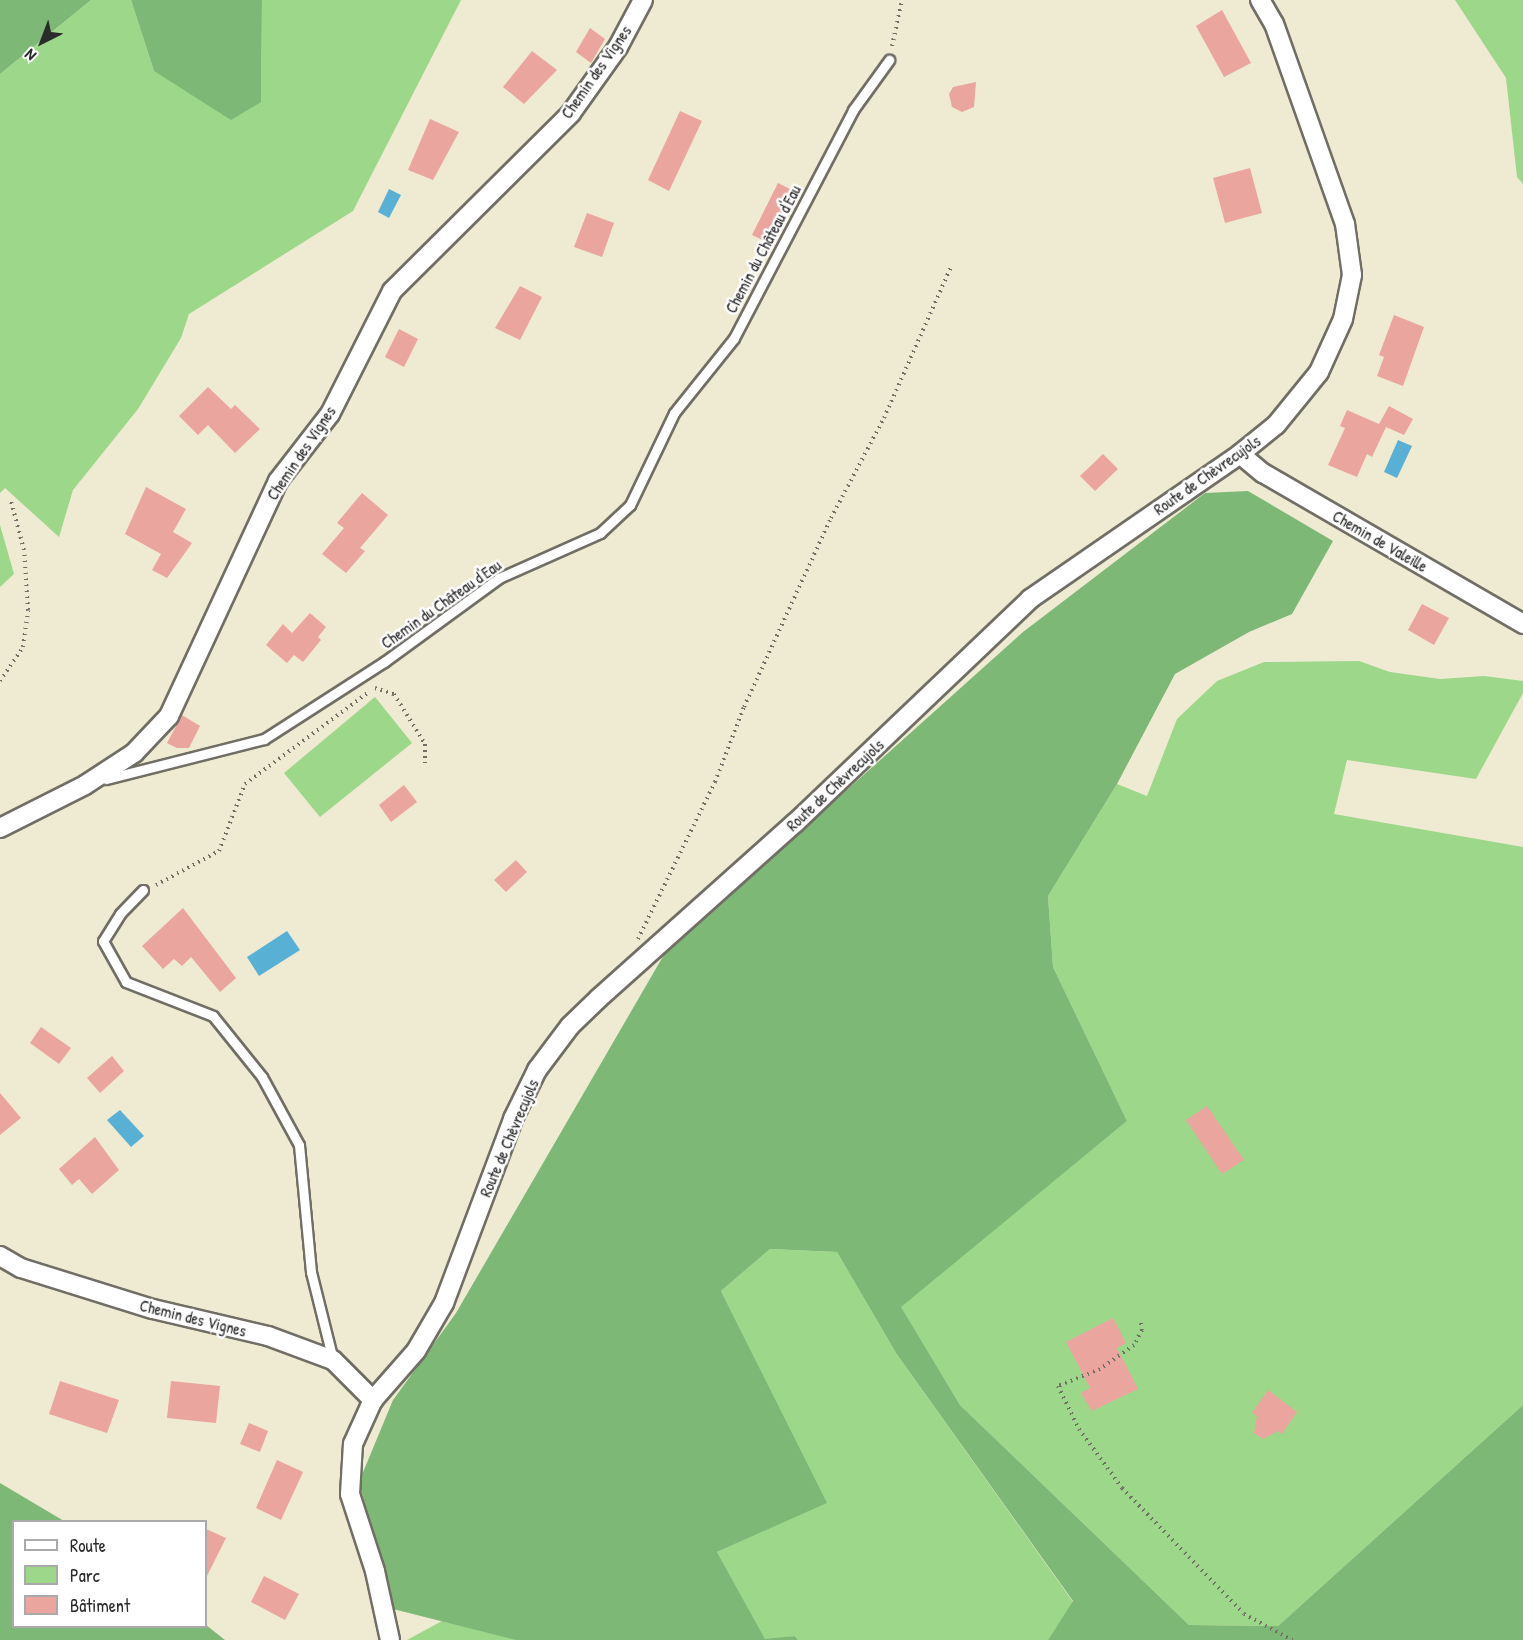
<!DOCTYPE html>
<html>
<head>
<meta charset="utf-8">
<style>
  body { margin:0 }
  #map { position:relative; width:1523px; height:1640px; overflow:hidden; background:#efead2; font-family:"Patrick Hand",sans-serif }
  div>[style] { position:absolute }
  .green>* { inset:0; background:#9dd78a }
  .forest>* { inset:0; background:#7eb876 }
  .water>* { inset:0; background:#58b1d5 }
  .building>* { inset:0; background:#eba59f }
  .path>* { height:4px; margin-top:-2px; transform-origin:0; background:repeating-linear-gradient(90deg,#706e65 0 1.5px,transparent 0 6px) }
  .roads { filter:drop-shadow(2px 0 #706e65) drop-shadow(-2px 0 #706e65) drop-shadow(0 2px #706e65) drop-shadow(0 -2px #706e65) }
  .lane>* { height:9px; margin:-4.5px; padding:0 4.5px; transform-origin:4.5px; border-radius:4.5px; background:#fff }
  .street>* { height:18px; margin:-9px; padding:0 9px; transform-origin:9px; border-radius:9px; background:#fff }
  span { translate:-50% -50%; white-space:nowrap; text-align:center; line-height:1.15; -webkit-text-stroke:5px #fff; paint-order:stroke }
  .street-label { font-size:16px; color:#2b2b2b }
  .legend { position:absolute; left:12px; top:1520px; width:195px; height:108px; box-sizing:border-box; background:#fff; border:2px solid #aaa; margin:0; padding:8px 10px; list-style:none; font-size:18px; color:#2b2b2b }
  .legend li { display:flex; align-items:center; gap:12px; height:30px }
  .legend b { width:30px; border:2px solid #aaa }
  .north { position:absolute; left:12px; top:12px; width:60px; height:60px; -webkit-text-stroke:4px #fff; paint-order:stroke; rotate:222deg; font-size:16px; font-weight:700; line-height:24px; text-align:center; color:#2b2b2b }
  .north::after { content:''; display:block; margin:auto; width:21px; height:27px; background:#2b2b2b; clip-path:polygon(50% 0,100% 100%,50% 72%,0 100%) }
</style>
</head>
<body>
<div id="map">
  <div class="green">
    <i style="clip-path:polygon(91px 0,131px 0,154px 71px,261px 102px,262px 0,461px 0,353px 211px,189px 314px,181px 338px,138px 409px,73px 490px,59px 537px,5px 488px,0 493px,0 74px)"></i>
    <i style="clip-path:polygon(1455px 0,1523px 0,1523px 184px,1517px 177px,1506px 78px)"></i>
    <i style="clip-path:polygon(0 525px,14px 574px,0 587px)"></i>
    <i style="clip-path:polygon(1359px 661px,1390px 672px,1440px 679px,1484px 676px,1523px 681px,1523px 693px,1476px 779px,1347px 760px,1334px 814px,1523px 847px,1523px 1405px,1278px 1626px,1189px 1625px,960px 1405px,900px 1306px,1127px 1121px,1053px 967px,1048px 896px,1117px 784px,1147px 796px,1177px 719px,1217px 681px,1264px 662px)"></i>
    <i style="clip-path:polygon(375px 697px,412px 743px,320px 817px,284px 773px)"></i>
    <i style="clip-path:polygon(770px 1249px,837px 1252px,896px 1353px,1073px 1602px,1048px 1640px,798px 1640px,795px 1636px,765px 1640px,717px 1552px,826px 1503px,721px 1291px)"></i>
    <i style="clip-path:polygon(442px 1621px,518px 1640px,407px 1640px)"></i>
  </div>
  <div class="forest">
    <i style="clip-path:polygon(0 0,91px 0,0 74px)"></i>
    <i style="clip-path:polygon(131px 0,262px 0,261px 102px,231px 120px,154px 71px)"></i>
    <i style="clip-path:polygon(1248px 491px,1333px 541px,1292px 614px,1249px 632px,1175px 674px,1117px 784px,1048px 896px,1053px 967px,1127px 1121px,901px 1307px,960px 1405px,1189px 1625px,1278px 1626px,1523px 1405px,1523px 1640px,1048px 1640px,1073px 1601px,896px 1353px,837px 1252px,770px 1249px,721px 1291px,827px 1503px,717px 1552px,765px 1639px,795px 1636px,798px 1640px,516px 1640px,393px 1609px,359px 1482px,393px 1400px,456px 1313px,665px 953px,1023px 632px,1205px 493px)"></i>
    <i style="clip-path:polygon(0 1483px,64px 1521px,14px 1522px,14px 1626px,206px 1625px,225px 1640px,0 1640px)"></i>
  </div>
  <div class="water">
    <i style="clip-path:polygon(389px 189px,401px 195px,389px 218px,378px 212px)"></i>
    <i style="clip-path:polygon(1398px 440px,1412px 446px,1397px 478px,1384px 472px)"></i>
    <i style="clip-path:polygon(287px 931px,300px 950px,259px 976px,247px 957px)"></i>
    <i style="clip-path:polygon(120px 1110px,144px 1136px,131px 1147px,107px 1120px)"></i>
  </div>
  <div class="building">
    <i style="clip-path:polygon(1222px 10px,1251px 63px,1224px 77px,1196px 26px)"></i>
    <i style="clip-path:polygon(590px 28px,605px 39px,591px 63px,576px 52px)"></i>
    <i style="clip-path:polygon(532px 51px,557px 70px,524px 104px,503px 87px)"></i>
    <i style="clip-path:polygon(976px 82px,974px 107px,962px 112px,952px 107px,949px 94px,953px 87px)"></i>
    <i style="clip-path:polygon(680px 111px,702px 121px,669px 191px,648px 180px)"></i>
    <i style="clip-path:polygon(430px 119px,459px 132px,433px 180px,408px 170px)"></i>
    <i style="clip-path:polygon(1250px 168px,1262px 213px,1225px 223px,1213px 178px)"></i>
    <i style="clip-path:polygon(778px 183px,794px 191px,771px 244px,752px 235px)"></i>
    <i style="clip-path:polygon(587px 213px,614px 223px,602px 257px,574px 247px)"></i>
    <i style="clip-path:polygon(520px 286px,542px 297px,520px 340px,495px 328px)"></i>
    <i style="clip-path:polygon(1394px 315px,1424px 327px,1403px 386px,1377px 376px,1384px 357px,1379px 355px)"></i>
    <i style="clip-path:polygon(399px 329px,418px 339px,404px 367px,385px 357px)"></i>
    <i style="clip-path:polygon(208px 387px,231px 409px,235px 405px,260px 429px,235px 453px,208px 425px,198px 435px,179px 416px)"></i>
    <i style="clip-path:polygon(1389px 406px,1413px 419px,1404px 435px,1386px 427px,1372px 457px,1367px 454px,1357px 477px,1328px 465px,1345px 428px,1340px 426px,1347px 410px,1379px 424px)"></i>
    <i style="clip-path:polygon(1103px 454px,1118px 469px,1095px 491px,1080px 476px)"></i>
    <i style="clip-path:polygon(146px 487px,186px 509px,173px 532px,192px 543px,167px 578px,152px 570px,161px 554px,125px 534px)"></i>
    <i style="clip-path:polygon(362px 493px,388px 515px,360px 548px,365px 551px,346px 573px,322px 554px,344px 528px,337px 523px)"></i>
    <i style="clip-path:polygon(1422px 604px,1449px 618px,1434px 645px,1408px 630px)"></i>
    <i style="clip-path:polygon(310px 613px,326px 627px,318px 637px,321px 640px,303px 662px,294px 655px,287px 663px,266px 645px,283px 624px,292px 633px)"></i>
    <i style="clip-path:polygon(182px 715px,200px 726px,189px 748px,177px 748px,167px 743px)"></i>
    <i style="clip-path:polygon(404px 785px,417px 802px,391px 822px,379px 805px)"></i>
    <i style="clip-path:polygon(516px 860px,527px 872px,506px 892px,494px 880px)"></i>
    <i style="clip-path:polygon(183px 908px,236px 978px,220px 992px,191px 957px,182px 966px,174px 959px,163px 969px,142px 946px)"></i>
    <i style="clip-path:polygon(41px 1027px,71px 1048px,59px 1064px,30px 1043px)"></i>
    <i style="clip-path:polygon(112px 1056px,124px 1071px,100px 1093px,87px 1078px)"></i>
    <i style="clip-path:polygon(0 1093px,21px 1118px,0 1135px)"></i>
    <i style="clip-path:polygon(1207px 1106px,1244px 1160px,1222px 1174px,1186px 1120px)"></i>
    <i style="clip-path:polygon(95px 1137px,119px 1170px,92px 1194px,79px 1179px,72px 1185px,59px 1169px)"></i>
    <i style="clip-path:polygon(1113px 1318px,1126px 1343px,1117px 1348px,1138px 1389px,1092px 1411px,1081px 1393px,1090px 1388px,1066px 1342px)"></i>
    <i style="clip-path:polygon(60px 1381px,119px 1400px,107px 1433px,49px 1414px)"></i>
    <i style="clip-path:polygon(171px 1381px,220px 1386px,216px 1423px,167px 1418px)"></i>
    <i style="clip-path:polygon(1268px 1390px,1297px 1412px,1282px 1434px,1278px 1431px,1263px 1439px,1254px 1433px,1257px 1416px,1252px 1413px)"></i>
    <i style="clip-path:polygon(249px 1423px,268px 1431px,260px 1452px,240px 1444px)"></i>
    <i style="clip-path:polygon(277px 1460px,303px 1472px,281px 1520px,256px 1508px)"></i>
    <i style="clip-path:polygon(206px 1529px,226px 1538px,206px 1578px)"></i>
    <i style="clip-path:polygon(264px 1576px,299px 1594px,285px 1620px,251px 1602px)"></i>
  </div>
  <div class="path">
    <i style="left:892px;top:46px;width:47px;rotate:-77.7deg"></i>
    <i style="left:0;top:681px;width:41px;rotate:-55.9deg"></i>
    <i style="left:23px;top:647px;width:37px;rotate:-82deg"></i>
    <i style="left:28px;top:610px;width:60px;rotate:-93.8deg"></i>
    <i style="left:24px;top:550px;width:51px;rotate:-104.9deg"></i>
    <i style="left:375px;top:688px;width:20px;rotate:18deg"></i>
    <i style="left:394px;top:694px;width:59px;rotate:58.2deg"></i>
    <i style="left:425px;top:744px;width:24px;rotate:90deg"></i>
    <i style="left:156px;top:885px;width:72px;rotate:-28.4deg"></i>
    <i style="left:219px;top:851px;width:72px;rotate:-68.8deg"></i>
    <i style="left:245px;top:784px;width:154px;rotate:-36.6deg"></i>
    <i style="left:638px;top:939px;width:175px;rotate:-63.9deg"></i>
    <i style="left:715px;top:782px;width:80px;rotate:-68.9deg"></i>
    <i style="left:744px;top:707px;width:208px;rotate:-65.3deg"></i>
    <i style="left:831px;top:518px;width:113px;rotate:-62.1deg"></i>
    <i style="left:884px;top:418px;width:165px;rotate:-66.1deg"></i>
    <i style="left:1141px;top:1323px;width:7px;rotate:82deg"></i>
    <i style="left:1142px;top:1330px;width:17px;rotate:118deg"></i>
    <i style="left:1134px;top:1345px;width:42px;rotate:144.8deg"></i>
    <i style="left:1100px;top:1369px;width:45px;rotate:158deg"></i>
    <i style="left:1058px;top:1386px;width:48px;rotate:64deg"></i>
    <i style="left:1079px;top:1429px;width:73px;rotate:53.9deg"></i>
    <i style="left:1122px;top:1488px;width:175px;rotate:45.9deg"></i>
    <i style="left:1244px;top:1614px;width:55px;rotate:28.4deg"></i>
  </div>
  <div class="roads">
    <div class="lane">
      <i style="left:106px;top:779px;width:163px;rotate:-14.2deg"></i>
      <i style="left:264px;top:739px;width:143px;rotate:-32.7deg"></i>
      <i style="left:384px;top:662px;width:142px;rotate:-36.1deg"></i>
      <i style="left:499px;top:578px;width:111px;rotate:-24deg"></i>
      <i style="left:600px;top:533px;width:41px;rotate:-43deg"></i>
      <i style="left:630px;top:505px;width:102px;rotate:-64.4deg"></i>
      <i style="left:674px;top:413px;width:96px;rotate:-51.3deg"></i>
      <i style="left:734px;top:338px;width:257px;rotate:-62.4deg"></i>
      <i style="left:853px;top:110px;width:62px;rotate:-54.2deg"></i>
      <i style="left:143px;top:890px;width:33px;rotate:134deg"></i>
      <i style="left:120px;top:914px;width:32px;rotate:122deg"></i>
      <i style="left:103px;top:941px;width:47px;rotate:60.7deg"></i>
      <i style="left:126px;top:982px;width:93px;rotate:21.3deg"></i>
      <i style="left:213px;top:1016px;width:78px;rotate:51.2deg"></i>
      <i style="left:262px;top:1077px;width:77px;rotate:61.4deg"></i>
      <i style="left:299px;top:1145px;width:128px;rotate:84.6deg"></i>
      <i style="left:311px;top:1272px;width:91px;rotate:76deg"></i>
    </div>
    <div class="street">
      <i style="left:1240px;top:454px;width:30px;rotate:40deg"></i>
      <i style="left:1263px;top:473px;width:301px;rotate:30.1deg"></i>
      <i style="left:0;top:828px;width:95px;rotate:-26.8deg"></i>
      <i style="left:85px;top:785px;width:59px;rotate:-33.1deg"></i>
      <i style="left:134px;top:753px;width:51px;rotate:-46.6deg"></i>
      <i style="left:169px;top:716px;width:259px;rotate:-65.1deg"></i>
      <i style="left:278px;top:481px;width:85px;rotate:-52.2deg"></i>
      <i style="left:330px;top:414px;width:138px;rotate:-63.2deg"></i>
      <i style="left:392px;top:291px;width:252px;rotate:-44.8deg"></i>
      <i style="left:571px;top:113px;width:81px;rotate:-54.5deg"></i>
      <i style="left:618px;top:47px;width:53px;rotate:-62deg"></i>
      <i style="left:0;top:1256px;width:24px;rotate:30deg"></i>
      <i style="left:21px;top:1268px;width:138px;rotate:17.3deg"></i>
      <i style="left:153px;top:1309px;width:118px;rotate:13.2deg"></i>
      <i style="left:268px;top:1336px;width:69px;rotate:20.3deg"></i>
      <i style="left:333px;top:1360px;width:57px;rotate:45deg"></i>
      <i style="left:390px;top:1640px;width:71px;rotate:-102.3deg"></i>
      <i style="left:375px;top:1571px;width:81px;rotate:-108deg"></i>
      <i style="left:350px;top:1494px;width:50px;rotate:-86.6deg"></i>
      <i style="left:353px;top:1444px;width:48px;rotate:-65.6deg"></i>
      <i style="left:373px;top:1400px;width:65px;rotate:-48.7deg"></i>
      <i style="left:416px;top:1351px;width:56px;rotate:-59.7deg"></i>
      <i style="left:444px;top:1303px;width:197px;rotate:-69.4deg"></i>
      <i style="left:513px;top:1119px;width:55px;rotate:-63.9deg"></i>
      <i style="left:537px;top:1070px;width:55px;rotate:-53.1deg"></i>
      <i style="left:570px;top:1026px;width:40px;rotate:-44deg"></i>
      <i style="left:599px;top:998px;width:263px;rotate:-41.8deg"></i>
      <i style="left:795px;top:823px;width:325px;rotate:-43.6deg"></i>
      <i style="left:1030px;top:599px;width:255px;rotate:-34.6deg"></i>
      <i style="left:1240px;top:454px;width:46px;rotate:-38.9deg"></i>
      <i style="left:1276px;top:425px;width:68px;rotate:-50.9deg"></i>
      <i style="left:1319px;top:372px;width:58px;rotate:-65.6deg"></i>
      <i style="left:1343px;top:319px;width:45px;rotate:-78.4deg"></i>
      <i style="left:1352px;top:275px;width:51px;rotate:-97.8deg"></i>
      <i style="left:1345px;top:224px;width:212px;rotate:-109.5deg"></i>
      <i style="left:1274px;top:24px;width:28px;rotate:-120deg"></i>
    </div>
  </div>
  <div class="street-label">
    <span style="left:596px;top:72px;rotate:-55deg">Chemin des Vignes</span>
    <span style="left:763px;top:249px;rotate:-62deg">Chemin du Château d'Eau</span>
    <span style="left:301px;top:453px;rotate:-56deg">Chemin des Vignes</span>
    <span style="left:1207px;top:475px;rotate:-35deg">Route de Chèvrecujols</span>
    <span style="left:1380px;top:541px;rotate:30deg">Chemin de Valeille</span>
    <span style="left:441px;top:604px;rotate:-35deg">Chemin du Château d'Eau</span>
    <span style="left:835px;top:785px;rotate:-43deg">Route de Chèvrecujols</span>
    <span style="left:509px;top:1138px;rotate:-67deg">Route de Chèvrecujols</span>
    <span style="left:193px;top:1318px;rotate:14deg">Chemin des Vignes</span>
  </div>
  <ul class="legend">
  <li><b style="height:8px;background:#fff"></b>Route</li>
  <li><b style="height:16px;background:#9dd78a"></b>Parc</li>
  <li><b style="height:16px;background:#eba59f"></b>Bâtiment</li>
  </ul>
  <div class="north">N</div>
</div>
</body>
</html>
